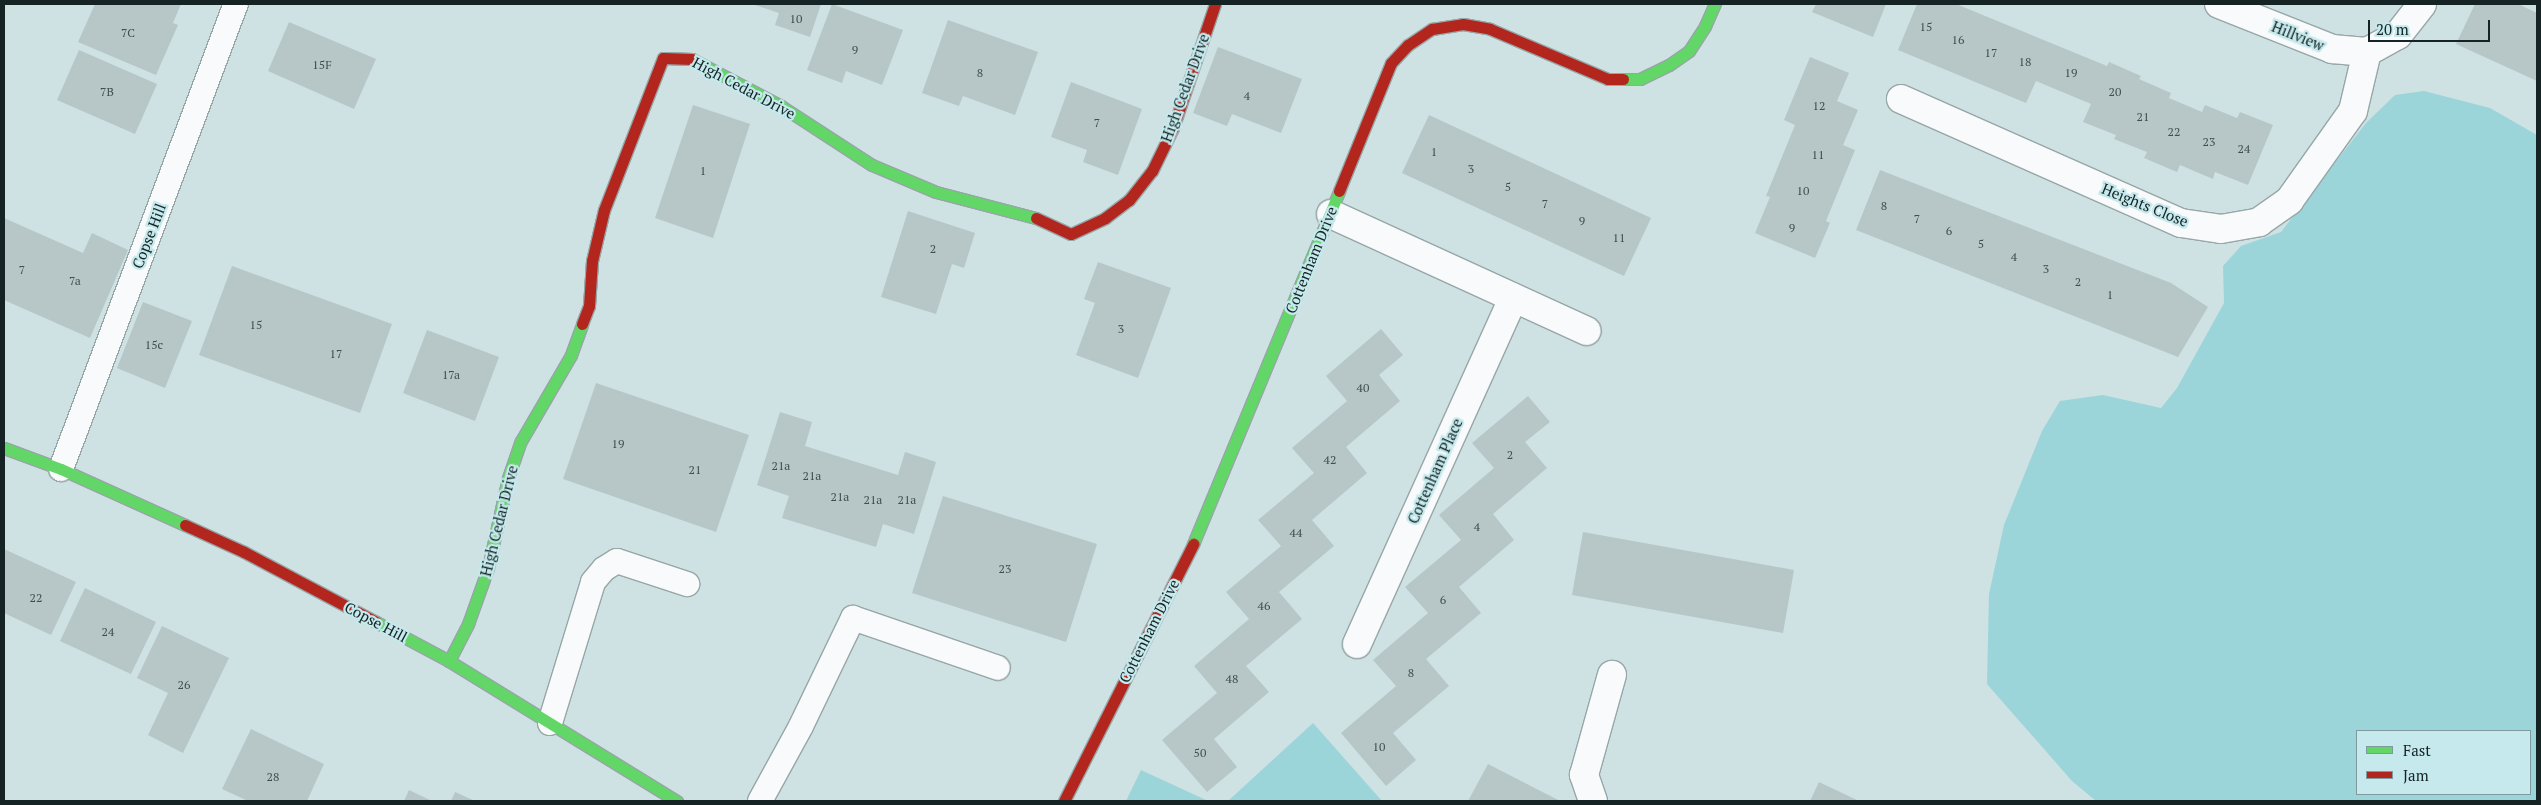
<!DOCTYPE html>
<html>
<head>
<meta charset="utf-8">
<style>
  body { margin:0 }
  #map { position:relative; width:2541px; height:805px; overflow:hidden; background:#cee1e3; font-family:"PT Serif",serif }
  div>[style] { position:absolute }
  .green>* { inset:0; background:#9cd5d9 }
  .building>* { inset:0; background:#b7c7c8 }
  .roads { filter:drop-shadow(1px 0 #97a6a7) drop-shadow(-1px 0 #97a6a7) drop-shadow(0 1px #97a6a7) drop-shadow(0 -1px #97a6a7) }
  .lane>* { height:24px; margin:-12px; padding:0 12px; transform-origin:12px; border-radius:12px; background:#f8fafb }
  .street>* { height:28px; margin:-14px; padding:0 14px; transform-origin:14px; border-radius:14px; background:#f8fafb }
  .fast>* { height:11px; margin:-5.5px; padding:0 5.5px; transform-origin:5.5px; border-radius:5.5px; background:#63d668 }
  .jam>* { height:11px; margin:-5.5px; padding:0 5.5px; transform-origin:5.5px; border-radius:5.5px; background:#b3261e }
  span { translate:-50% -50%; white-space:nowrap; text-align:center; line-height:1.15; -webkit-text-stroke:4.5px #c5e9ec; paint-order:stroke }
  .number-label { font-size:12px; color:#3f4e4f }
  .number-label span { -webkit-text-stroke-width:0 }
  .street-label { font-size:15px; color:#152324 }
  .frame { position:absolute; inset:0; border:5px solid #152324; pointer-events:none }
  .legend { position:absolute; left:2356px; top:730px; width:175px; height:65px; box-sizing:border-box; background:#c5e9ec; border:1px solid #7f9a9c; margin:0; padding:6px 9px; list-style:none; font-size:15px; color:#152324 }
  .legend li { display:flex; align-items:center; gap:10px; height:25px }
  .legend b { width:25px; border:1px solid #7f9a9c }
  .scale { position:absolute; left:2368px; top:20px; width:122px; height:22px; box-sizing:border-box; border:2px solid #152324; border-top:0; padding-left:6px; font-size:15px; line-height:18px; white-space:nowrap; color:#152324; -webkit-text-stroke:4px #c5e9ec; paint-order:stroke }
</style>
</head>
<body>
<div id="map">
  <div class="green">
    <i style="clip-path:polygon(evenodd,2424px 91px,2490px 108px,2537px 135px,2537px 801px,2096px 801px,2072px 781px,1987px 684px,1989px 594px,2004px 525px,2042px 431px,2060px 401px,2103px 395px,2161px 408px,2177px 388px,2224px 303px,2223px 266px,2241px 246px,2281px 232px,2366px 123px,2395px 95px,2424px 91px,2357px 731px,2530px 731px,2530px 794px,2357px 794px,2357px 731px)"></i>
    <i style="clip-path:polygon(1313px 723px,1382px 801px,1228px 801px)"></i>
    <i style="clip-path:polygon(1141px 770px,1208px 801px,1126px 801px)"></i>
  </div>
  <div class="building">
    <i style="clip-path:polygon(95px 4px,181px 4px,173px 23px,178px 25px,156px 75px,78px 42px)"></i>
    <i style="clip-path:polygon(752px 4px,821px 4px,810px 37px,775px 25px,779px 13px)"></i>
    <i style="clip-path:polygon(832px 4px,903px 30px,882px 85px,846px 71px,842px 83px,807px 70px)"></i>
    <i style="clip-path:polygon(1816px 4px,1886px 4px,1873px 37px,1812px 12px)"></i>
    <i style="clip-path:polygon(1917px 4px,1956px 4px,2107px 66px,2109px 62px,2141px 76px,2139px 79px,2171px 93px,2169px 98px,2202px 112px,2205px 105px,2237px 118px,2240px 112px,2273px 125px,2248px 185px,2215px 172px,2213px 179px,2180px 165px,2177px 172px,2144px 158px,2147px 152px,2114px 139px,2116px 135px,2083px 122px,2091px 104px,2036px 81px,2026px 103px,1898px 50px)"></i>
    <i style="clip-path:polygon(2475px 4px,2518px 4px,2537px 13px,2537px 81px,2456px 44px)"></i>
    <i style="clip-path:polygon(948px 20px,1038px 52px,1015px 115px,963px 96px,959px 106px,922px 93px)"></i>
    <i style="clip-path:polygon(289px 22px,376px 59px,354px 109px,268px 71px)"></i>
    <i style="clip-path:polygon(1218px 47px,1302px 79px,1281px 133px,1232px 114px,1227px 126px,1193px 113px)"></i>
    <i style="clip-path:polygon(79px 50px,157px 84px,135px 134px,57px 100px)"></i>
    <i style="clip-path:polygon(1810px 57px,1849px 73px,1837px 101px,1858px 110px,1843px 145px,1855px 150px,1826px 221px,1830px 223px,1815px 258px,1755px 233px,1770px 197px,1766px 196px,1795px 125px,1784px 120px)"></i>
    <i style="clip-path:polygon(1071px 82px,1142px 109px,1118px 175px,1083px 162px,1087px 150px,1051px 137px)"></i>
    <i style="clip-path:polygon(693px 105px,750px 124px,713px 238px,655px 218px)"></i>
    <i style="clip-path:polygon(1429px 115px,1651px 218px,1624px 276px,1402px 173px)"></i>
    <i style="clip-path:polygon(1880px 170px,2171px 283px,2208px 307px,2178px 357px,1856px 230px)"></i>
    <i style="clip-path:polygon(908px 211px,975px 233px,964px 268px,952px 264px,936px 314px,881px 297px)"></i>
    <i style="clip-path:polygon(4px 218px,83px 253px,92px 233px,128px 250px,90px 338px,4px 300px)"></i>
    <i style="clip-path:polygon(1098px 262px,1171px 288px,1138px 378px,1076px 355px,1095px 303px,1084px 299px)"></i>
    <i style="clip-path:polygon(232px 266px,392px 324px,360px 413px,199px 355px)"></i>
    <i style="clip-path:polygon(143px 302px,192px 321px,165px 388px,117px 368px)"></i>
    <i style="clip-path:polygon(1381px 329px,1403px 355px,1379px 375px,1400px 401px,1346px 447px,1367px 473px,1312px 520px,1334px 546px,1279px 592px,1302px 619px,1246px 666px,1269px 692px,1214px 739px,1237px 767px,1207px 792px,1162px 740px,1217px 693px,1194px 666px,1249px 619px,1226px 592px,1281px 546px,1258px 520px,1314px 473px,1292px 448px,1347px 401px,1326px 376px)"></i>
    <i style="clip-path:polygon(427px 330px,499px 357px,475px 421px,403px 393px)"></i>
    <i style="clip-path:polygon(596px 383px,749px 435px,716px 532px,563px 479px)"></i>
    <i style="clip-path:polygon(1528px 396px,1550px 422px,1525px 442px,1547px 468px,1493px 514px,1514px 540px,1459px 587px,1481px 613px,1426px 659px,1449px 686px,1393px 733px,1416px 760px,1386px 786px,1341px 733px,1396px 686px,1373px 660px,1428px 613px,1405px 587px,1461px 540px,1439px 515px,1494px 468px,1472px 443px)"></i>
    <i style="clip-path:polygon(780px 412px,812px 422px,805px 446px,898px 475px,905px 452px,936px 462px,914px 534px,883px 524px,876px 547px,782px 518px,789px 496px,757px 485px)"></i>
    <i style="clip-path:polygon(943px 496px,1097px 544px,1066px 642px,912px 593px)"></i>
    <i style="clip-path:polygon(1583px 532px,1794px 570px,1783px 633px,1572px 595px)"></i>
    <i style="clip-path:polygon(4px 549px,76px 582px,51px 635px,4px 613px)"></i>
    <i style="clip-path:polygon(85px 588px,156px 622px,131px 674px,60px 641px)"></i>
    <i style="clip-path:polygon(162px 626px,229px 658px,183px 753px,148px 735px,168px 693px,137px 678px)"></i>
    <i style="clip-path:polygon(251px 729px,324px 764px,307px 801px,248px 801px,222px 789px)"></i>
    <i style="clip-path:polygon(1488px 764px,1560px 801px,1468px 801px)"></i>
    <i style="clip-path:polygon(1819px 782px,1859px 801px,1810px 801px)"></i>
    <i style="clip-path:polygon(409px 790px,432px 801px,404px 801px)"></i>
    <i style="clip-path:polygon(455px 792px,475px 801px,451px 801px)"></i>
  </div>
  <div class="roads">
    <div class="lane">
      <i style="left:61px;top:469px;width:497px;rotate:-69.4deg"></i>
      <i style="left:550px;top:723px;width:147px;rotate:-73deg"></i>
      <i style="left:593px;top:582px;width:17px;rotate:-50deg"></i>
      <i style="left:604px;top:569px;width:15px;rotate:-32deg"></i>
      <i style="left:617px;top:561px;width:74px;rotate:18.2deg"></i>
      <i style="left:760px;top:801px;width:85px;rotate:-61.3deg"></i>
      <i style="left:801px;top:726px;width:120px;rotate:-64.3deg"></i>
      <i style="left:853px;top:618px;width:153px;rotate:19deg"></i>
    </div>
    <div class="street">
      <i style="left:2219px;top:4px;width:122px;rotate:21.7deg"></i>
      <i style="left:2332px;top:49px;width:35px;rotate:5deg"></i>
      <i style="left:2367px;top:52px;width:35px;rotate:-29deg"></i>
      <i style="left:2398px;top:35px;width:39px;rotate:-52deg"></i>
      <i style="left:1901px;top:99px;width:306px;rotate:23.9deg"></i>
      <i style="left:2181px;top:223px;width:40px;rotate:8.5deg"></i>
      <i style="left:2221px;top:229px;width:39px;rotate:-10deg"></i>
      <i style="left:2259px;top:222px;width:37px;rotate:-35deg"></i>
      <i style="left:2289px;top:201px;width:110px;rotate:-54.6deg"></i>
      <i style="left:2353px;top:111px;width:61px;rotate:-76.7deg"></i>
      <i style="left:1331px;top:214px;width:281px;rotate:24.6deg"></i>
      <i style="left:1357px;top:644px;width:380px;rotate:-65.7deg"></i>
      <i style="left:1593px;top:801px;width:28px;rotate:-109deg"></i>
      <i style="left:1584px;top:775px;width:104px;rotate:-74.4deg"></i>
    </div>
    <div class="fast">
      <i style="left:692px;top:59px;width:101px;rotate:27.8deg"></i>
      <i style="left:781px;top:106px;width:108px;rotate:33deg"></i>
      <i style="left:872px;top:165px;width:69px;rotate:22.9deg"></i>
      <i style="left:936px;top:192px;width:103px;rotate:14.6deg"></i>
      <i style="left:1623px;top:79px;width:17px"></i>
      <i style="left:1640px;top:79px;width:32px;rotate:-26deg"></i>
      <i style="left:1669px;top:65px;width:24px;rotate:-35deg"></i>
      <i style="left:1689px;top:51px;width:30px;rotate:-57deg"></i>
      <i style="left:1705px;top:26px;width:24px;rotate:-66deg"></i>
      <i style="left:4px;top:448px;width:61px;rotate:20.2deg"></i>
      <i style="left:61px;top:469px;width:136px;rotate:24.3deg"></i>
      <i style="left:1193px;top:544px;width:382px;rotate:-67.5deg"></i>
      <i style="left:376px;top:622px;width:83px;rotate:28.1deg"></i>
      <i style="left:449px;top:661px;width:268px;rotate:31.6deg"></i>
      <i style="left:449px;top:661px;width:42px;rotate:-62.8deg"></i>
      <i style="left:468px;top:624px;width:59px;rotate:-70.3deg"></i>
      <i style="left:488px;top:568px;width:92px;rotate:-77.5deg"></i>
      <i style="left:508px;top:478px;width:39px;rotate:-71deg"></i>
      <i style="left:521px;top:441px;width:99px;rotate:-59.8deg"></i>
      <i style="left:571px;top:355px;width:33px;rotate:-70deg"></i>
    </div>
    <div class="jam">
      <i style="left:1339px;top:191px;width:138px;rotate:-67.9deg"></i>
      <i style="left:1391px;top:63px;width:25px;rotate:-47deg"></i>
      <i style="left:1408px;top:45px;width:29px;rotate:-34deg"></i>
      <i style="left:1432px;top:29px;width:31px;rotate:-9deg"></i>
      <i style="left:1463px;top:24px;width:27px;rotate:10deg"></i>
      <i style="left:1490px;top:29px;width:128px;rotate:23deg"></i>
      <i style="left:1608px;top:79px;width:15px"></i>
      <i style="left:1036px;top:218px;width:38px;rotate:25deg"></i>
      <i style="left:1071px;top:234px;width:38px;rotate:-25deg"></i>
      <i style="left:1105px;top:218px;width:30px;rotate:-37deg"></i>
      <i style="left:1129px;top:200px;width:37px;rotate:-52deg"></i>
      <i style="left:1152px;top:171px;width:48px;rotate:-64deg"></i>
      <i style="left:1173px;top:128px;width:131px;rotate:-71.3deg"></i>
      <i style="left:582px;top:324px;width:19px;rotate:-69deg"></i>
      <i style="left:589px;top:306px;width:45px;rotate:-86.2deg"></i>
      <i style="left:592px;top:261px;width:52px;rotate:-76.8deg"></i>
      <i style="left:604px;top:210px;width:163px;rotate:-68.8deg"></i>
      <i style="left:663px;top:58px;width:29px;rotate:2deg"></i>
      <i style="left:185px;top:525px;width:65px;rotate:24.6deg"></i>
      <i style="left:244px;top:552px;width:149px;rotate:27.9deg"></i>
      <i style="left:1064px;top:801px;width:288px;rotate:-63.3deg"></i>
    </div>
  </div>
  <div class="number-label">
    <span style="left:796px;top:19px">10</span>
    <span style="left:1926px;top:27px">15</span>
    <span style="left:128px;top:33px">7C</span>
    <span style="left:1958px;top:40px">16</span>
    <span style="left:855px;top:50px">9</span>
    <span style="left:1991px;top:53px">17</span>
    <span style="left:2025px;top:62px">18</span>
    <span style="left:322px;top:65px">15F</span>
    <span style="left:980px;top:73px">8</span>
    <span style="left:2071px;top:73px">19</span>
    <span style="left:107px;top:92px">7B</span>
    <span style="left:2115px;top:92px">20</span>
    <span style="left:1247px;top:96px">4</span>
    <span style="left:1819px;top:106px">12</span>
    <span style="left:2143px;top:117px">21</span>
    <span style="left:1097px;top:123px">7</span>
    <span style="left:2174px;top:132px">22</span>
    <span style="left:2209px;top:142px">23</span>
    <span style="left:2244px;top:149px">24</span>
    <span style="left:1434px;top:152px">1</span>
    <span style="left:1818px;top:155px">11</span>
    <span style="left:1471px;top:169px">3</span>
    <span style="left:703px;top:171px">1</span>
    <span style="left:1508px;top:187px">5</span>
    <span style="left:1803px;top:191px">10</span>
    <span style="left:1545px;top:204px">7</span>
    <span style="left:1884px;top:206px">8</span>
    <span style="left:1917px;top:219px">7</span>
    <span style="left:1582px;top:221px">9</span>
    <span style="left:1792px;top:228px">9</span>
    <span style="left:1949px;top:231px">6</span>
    <span style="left:1619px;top:238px">11</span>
    <span style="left:1981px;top:244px">5</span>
    <span style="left:933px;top:249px">2</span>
    <span style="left:2014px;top:257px">4</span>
    <span style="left:2046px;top:269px">3</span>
    <span style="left:22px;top:270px">7</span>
    <span style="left:75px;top:281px">7a</span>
    <span style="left:2078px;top:282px">2</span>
    <span style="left:2110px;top:295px">1</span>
    <span style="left:256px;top:325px">15</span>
    <span style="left:1121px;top:329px">3</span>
    <span style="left:154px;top:345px">15c</span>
    <span style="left:336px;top:354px">17</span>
    <span style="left:451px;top:375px">17a</span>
    <span style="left:1363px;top:388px">40</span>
    <span style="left:618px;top:444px">19</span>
    <span style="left:1510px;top:455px">2</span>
    <span style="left:1330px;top:460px">42</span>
    <span style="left:781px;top:466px">21a</span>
    <span style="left:695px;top:470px">21</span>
    <span style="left:812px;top:476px">21a</span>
    <span style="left:840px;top:497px">21a</span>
    <span style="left:873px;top:500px">21a</span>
    <span style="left:907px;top:500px">21a</span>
    <span style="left:1477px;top:527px">4</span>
    <span style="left:1296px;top:533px">44</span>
    <span style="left:1005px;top:569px">23</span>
    <span style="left:36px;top:598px">22</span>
    <span style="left:1443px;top:600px">6</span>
    <span style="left:1264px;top:606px">46</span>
    <span style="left:108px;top:632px">24</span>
    <span style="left:1411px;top:673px">8</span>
    <span style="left:1232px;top:679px">48</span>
    <span style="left:184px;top:685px">26</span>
    <span style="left:1379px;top:747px">10</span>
    <span style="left:1200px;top:753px">50</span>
    <span style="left:273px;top:777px">28</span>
  </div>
  <div class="street-label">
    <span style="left:2298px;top:36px;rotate:22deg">Hillview</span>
    <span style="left:744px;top:88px;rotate:28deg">High Cedar Drive</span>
    <span style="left:1185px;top:88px;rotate:-70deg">High Cedar Drive</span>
    <span style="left:2145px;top:205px;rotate:22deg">Heights Close</span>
    <span style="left:149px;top:236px;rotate:-69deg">Copse Hill</span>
    <span style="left:1311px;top:260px;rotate:-68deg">Cottenham Drive</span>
    <span style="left:1435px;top:471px;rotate:-66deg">Cottenham Place</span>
    <span style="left:499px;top:521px;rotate:-76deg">High Cedar Drive</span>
    <span style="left:376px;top:622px;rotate:28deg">Copse Hill</span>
    <span style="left:1149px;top:631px;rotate:-63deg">Cottenham Drive</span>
  </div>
  <div class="frame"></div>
  <ul class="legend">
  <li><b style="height:6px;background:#63d668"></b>Fast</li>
  <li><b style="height:6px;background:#b3261e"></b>Jam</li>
  </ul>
  <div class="scale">20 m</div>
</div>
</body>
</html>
